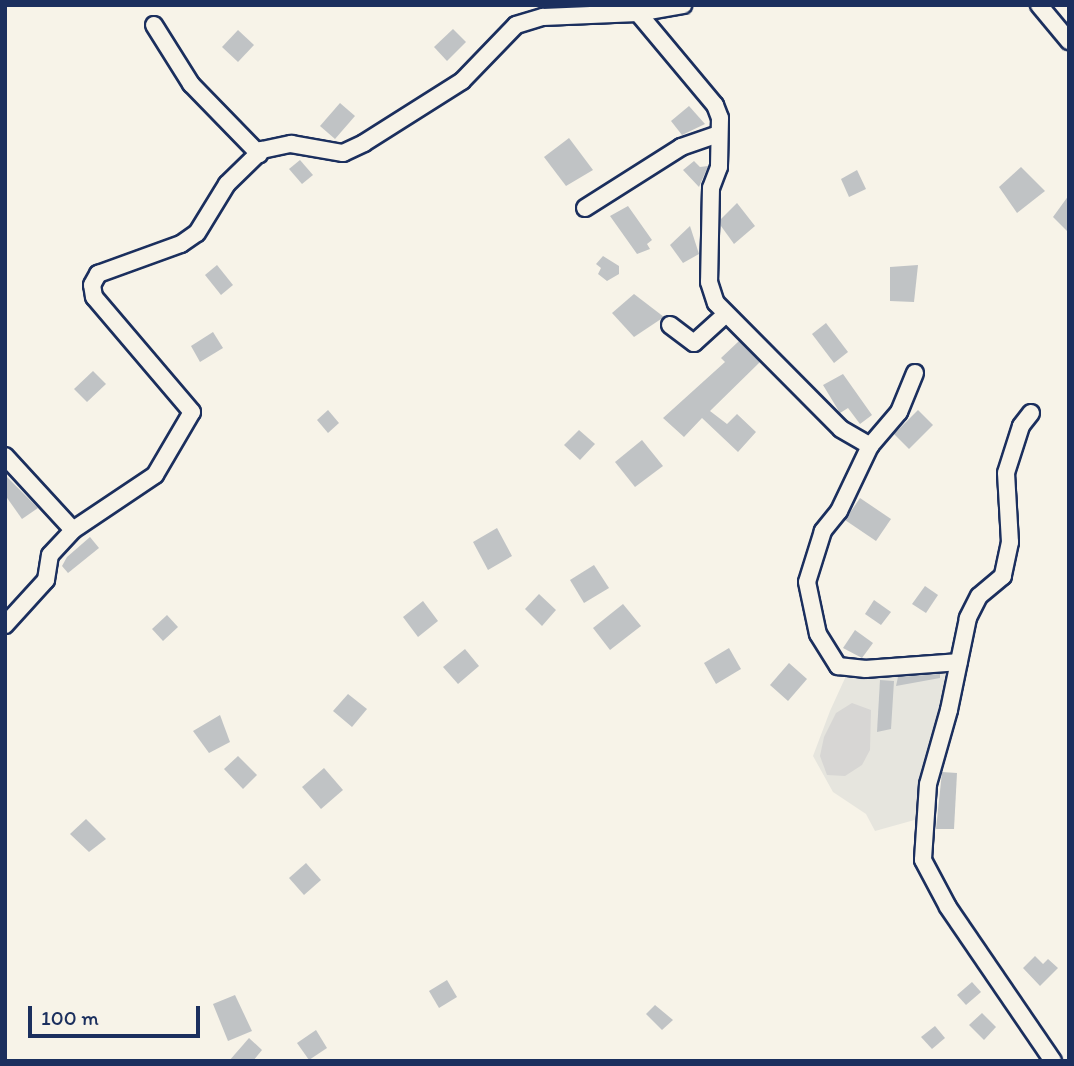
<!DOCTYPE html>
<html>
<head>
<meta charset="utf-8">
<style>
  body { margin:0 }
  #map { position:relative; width:1074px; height:1066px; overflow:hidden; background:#f7f3e8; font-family:Itim,sans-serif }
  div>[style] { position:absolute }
  .built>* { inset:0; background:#e6e5de }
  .green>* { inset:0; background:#d7d6d4 }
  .building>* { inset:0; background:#c0c3c5 }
  .roads { filter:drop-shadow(2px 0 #1b2f5e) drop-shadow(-2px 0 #1b2f5e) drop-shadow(0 2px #1b2f5e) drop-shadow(0 -2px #1b2f5e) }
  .minor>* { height:16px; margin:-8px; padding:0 8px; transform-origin:8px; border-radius:8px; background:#f7f3e8 }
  span { translate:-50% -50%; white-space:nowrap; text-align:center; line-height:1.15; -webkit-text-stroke:6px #f7f3e8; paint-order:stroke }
  .frame { position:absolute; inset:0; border:7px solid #1b2f5e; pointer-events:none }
  .scale { position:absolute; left:28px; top:1006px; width:172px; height:32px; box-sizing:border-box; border:4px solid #1b2f5e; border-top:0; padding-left:9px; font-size:21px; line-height:24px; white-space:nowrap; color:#1b2f5e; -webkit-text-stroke:5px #f7f3e8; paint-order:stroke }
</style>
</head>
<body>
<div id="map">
  <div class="built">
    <i style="clip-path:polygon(946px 666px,941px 707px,918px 781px,918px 819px,875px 831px,866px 814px,833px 792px,813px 756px,830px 711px,846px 676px)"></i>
  </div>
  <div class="green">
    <i style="clip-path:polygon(852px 703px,871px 710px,870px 750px,862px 765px,845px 776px,827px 775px,820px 756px,824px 737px,836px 713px)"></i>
  </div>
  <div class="building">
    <i style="clip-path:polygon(453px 29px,466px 42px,447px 61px,434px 47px)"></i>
    <i style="clip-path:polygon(238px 30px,254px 45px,238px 62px,222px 47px)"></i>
    <i style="clip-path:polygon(340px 103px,355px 116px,335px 139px,320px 126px)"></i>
    <i style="clip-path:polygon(689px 106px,705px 124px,682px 135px,671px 121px)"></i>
    <i style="clip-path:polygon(569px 138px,593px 170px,566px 186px,544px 157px)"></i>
    <i style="clip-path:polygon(300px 160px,313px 175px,302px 184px,289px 169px)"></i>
    <i style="clip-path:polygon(694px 161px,700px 167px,708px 166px,699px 187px,683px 170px)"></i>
    <i style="clip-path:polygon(1021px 167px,1045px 191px,1017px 213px,999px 187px)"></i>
    <i style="clip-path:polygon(857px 170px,866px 189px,849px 197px,841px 179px)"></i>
    <i style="clip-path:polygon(1069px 195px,1069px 233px,1053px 217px)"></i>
    <i style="clip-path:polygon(737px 203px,755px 226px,734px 244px,721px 226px,721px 219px)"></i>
    <i style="clip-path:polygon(628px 206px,652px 240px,647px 244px,650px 249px,637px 254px,610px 216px)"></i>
    <i style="clip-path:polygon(690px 226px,699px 254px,683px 263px,670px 245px)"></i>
    <i style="clip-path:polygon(603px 256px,619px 266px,619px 274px,607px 281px,598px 274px,601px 268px,596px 264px)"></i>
    <i style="clip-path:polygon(217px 265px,233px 285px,221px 295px,205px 275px)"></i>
    <i style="clip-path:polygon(918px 265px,914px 302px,890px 301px,890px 267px)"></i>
    <i style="clip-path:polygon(634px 294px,664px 317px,634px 337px,612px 313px)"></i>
    <i style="clip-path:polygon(826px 323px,848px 352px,834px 363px,812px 334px)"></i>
    <i style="clip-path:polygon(213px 332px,223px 348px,200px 362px,191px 346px)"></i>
    <i style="clip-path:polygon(739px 341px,760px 362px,710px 411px,727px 424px,737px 414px,756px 432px,738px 452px,702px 418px,684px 437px,663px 418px,725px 362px,721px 358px)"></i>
    <i style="clip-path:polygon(93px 371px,106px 384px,87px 402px,74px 389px)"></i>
    <i style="clip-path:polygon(843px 374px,872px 415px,860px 424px,848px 408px,840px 413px,823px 385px)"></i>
    <i style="clip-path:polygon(328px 410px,339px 423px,328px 433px,317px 420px)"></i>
    <i style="clip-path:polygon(918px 410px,933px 425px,909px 449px,894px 434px)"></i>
    <i style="clip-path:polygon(579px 430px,595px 444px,580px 460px,564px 445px)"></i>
    <i style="clip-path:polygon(642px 440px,663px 466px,635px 487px,615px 462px)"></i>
    <i style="clip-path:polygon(5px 475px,38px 508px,22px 519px,5px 495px)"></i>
    <i style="clip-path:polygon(860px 498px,891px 519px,876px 541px,845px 520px)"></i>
    <i style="clip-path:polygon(497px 528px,512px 556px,488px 570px,473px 542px)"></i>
    <i style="clip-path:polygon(90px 537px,99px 548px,68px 573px,62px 566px,67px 557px)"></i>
    <i style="clip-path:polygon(594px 565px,609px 588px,584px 603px,570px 580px)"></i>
    <i style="clip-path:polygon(925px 586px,938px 595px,926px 613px,912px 604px)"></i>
    <i style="clip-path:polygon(539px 594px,556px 610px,542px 626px,525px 609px)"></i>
    <i style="clip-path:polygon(874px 600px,891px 612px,881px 625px,865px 614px)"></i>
    <i style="clip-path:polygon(423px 601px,438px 621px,418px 637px,403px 617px)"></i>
    <i style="clip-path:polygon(623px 604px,641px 626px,610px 650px,593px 628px)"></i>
    <i style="clip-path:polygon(167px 615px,178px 627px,163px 641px,152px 629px)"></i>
    <i style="clip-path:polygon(855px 630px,873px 643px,862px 658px,843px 648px)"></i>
    <i style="clip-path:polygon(729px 648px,741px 669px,716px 684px,704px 663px)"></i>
    <i style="clip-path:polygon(465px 649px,479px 666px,458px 684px,443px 667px)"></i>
    <i style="clip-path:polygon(789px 663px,807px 679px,788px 701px,770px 685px)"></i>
    <i style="clip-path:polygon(940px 674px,940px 678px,896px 686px,898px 677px)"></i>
    <i style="clip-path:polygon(880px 680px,894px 681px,891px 729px,877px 732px)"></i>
    <i style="clip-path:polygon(348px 694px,367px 709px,352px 727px,333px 711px)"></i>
    <i style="clip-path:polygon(220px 715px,230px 742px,209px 753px,193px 731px)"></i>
    <i style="clip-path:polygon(238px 756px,257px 775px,243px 789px,224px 769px)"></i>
    <i style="clip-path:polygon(324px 768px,343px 790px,321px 809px,302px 787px)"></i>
    <i style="clip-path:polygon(942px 772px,957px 773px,954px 829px,936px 829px)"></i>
    <i style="clip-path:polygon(86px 819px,106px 839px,89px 852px,70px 834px)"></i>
    <i style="clip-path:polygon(306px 863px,321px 880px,304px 895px,289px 878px)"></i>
    <i style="clip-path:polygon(1035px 956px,1043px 964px,1048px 959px,1058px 968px,1040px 986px,1023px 968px)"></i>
    <i style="clip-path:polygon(447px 980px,457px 997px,439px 1008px,429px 991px)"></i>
    <i style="clip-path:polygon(972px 982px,981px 992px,966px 1005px,957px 995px)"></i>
    <i style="clip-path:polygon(235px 995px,252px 1031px,228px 1041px,213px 1004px)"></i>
    <i style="clip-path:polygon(655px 1005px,673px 1020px,662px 1030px,646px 1014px)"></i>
    <i style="clip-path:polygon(982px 1013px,996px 1027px,984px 1040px,969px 1025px)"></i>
    <i style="clip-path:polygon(935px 1026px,945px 1038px,932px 1049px,921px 1037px)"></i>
    <i style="clip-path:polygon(316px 1030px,327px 1048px,309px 1060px,297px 1043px)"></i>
    <i style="clip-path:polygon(249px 1038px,262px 1050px,253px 1061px,229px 1061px)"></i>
  </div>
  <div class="roads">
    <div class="minor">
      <i style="left:1039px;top:5px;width:47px;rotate:50.2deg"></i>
      <i style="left:638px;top:13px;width:46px;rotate:-10.1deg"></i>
      <i style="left:154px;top:25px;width:70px;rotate:57.9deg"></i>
      <i style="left:191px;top:84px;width:98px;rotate:45.8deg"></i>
      <i style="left:585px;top:208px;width:114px;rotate:-32.4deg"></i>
      <i style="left:681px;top:147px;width:39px;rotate:-19deg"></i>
      <i style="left:670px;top:325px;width:30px;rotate:37deg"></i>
      <i style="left:694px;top:343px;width:43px;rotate:-42.2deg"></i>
      <i style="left:915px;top:373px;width:42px;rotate:112.3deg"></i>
      <i style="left:899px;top:412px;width:45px;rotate:130.5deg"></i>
      <i style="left:870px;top:446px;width:72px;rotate:115.5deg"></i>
      <i style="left:839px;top:511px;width:26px;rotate:129deg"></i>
      <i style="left:823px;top:531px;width:53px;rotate:107.4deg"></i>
      <i style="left:807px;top:582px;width:53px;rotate:78.1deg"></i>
      <i style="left:818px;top:634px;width:38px;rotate:58deg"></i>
      <i style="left:838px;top:666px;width:28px;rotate:6deg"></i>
      <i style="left:866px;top:669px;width:93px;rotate:-4.3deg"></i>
      <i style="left:1031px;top:413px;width:16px;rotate:128deg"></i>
      <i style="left:1021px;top:426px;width:49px;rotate:107.7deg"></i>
      <i style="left:1006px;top:473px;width:69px;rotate:86.7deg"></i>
      <i style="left:1010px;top:542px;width:35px;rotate:102deg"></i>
      <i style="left:1003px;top:576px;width:31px;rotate:140deg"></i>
      <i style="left:979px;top:596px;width:25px;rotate:117deg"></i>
      <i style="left:968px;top:618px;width:94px;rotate:101.7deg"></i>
      <i style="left:949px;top:710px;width:77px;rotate:105.8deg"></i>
      <i style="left:928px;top:784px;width:76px;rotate:93.8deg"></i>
      <i style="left:923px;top:860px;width:53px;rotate:62deg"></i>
      <i style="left:948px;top:907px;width:186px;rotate:55.7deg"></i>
      <i style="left:5px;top:456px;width:100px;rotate:47.4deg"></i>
      <i style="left:5px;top:625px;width:61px;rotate:-47.7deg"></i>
      <i style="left:46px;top:580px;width:25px;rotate:-81deg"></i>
      <i style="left:50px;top:555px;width:34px;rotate:-47deg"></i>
      <i style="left:73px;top:530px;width:99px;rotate:-33.9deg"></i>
      <i style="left:155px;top:475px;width:73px;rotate:-59.6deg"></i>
      <i style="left:192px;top:412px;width:151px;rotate:-130.4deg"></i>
      <i style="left:94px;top:297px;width:12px;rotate:-99deg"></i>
      <i style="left:92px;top:285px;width:13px;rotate:-61deg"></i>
      <i style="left:98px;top:274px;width:88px;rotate:-19.9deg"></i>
      <i style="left:181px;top:244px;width:19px;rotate:-35deg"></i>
      <i style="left:197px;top:233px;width:57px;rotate:-58.5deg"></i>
      <i style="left:227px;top:184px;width:49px;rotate:-44.2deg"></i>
      <i style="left:262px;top:150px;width:30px;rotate:-12deg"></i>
      <i style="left:291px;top:144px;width:53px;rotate:9.8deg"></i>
      <i style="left:343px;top:153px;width:23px;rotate:-25deg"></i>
      <i style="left:364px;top:143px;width:116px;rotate:-32.3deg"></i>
      <i style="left:462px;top:81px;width:78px;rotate:-46deg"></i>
      <i style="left:516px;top:25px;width:28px;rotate:-17deg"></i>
      <i style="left:543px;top:17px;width:95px;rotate:-2.4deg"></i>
      <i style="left:638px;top:13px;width:120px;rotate:50.1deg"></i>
      <i style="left:715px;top:105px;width:14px;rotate:69deg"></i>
      <i style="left:720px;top:118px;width:49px;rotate:91.2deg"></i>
      <i style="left:719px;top:167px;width:22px;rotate:111deg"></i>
      <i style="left:711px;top:188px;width:94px;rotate:91.2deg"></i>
      <i style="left:709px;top:282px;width:22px;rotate:72deg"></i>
      <i style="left:716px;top:303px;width:177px;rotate:45.2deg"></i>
      <i style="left:841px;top:429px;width:34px;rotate:30deg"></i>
    </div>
  </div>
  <div class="frame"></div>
  <div class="scale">100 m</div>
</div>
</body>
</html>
